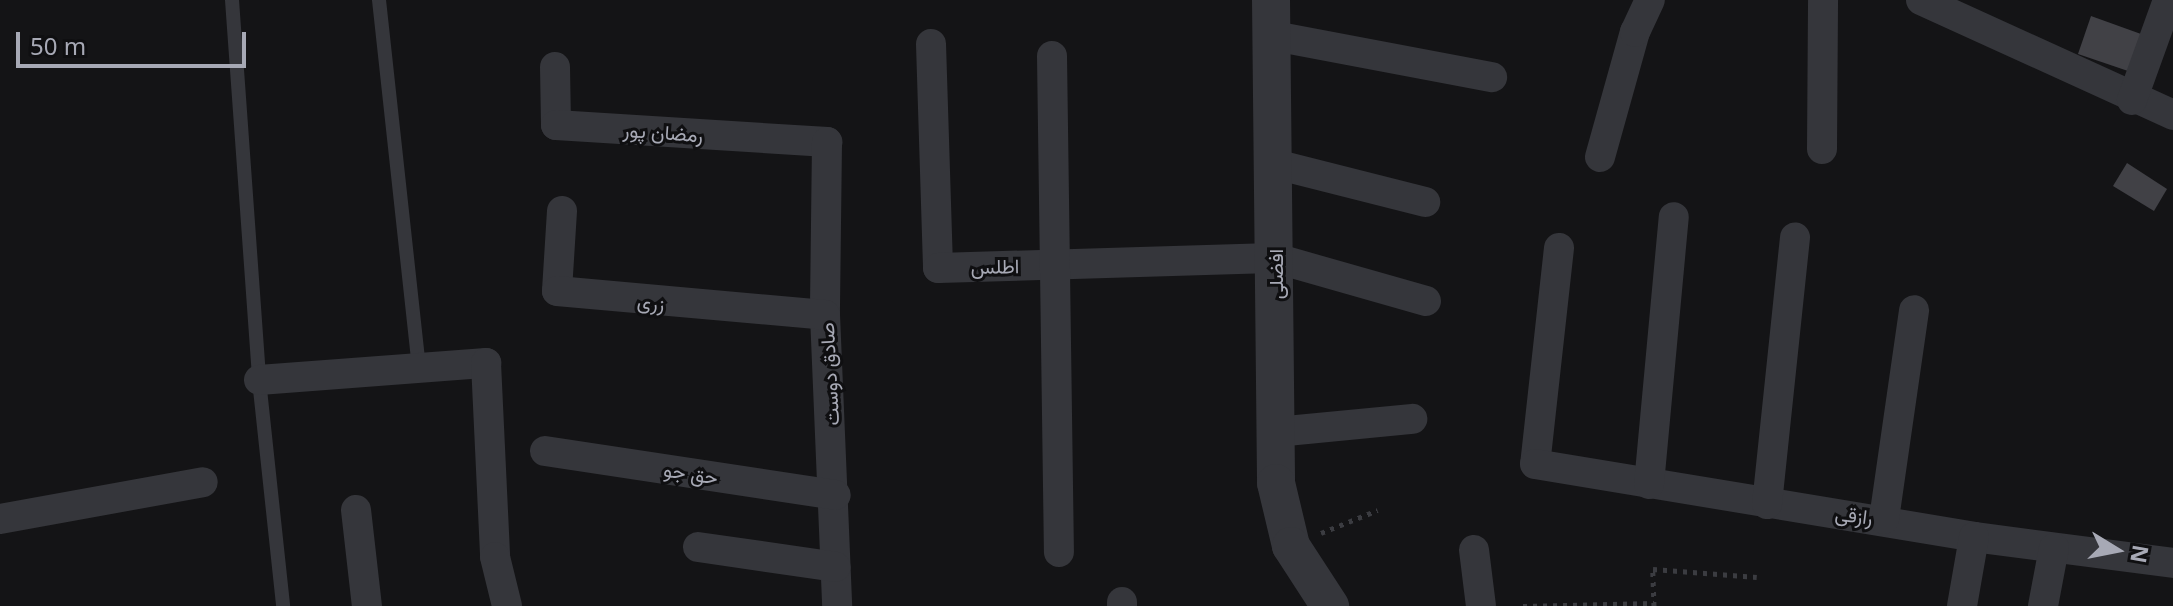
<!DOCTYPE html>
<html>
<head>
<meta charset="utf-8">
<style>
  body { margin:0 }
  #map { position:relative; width:2173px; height:606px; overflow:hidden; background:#141416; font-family:"Noto Sans",Vazirmatn,sans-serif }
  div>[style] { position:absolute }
  .building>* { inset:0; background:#414146 }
  .path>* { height:5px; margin-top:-2.5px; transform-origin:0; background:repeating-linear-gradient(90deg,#3b3c41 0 4px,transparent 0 10px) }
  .service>* { height:14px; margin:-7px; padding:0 7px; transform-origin:7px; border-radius:7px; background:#35363b }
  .minor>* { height:30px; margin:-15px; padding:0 15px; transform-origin:15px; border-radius:15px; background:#35363b }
  .tertiary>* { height:38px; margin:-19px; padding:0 19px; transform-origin:19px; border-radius:19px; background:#35363b }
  span { translate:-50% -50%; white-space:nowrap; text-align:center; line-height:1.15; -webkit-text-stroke:6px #0f0f11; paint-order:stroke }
  .street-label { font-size:20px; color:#a7a9b5 }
  .north { position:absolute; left:2077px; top:510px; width:80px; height:80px; -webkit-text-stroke:6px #0f0f11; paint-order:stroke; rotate:100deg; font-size:22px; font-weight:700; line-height:32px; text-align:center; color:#a7a9b5 }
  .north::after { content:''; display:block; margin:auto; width:28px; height:36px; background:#a7a9b5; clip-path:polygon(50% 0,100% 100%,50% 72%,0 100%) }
  .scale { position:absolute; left:16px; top:32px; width:230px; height:36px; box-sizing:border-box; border:4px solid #a7a9b5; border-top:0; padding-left:10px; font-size:24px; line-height:28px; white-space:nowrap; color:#a7a9b5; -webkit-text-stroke:6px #0f0f11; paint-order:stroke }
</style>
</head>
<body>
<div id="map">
  <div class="building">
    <i style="clip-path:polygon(2091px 16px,2141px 34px,2128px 71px,2078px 54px)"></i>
    <i style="clip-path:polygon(2127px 163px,2167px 189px,2154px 211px,2113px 186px)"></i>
  </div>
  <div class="path">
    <i style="left:1321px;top:533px;width:61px;rotate:-22deg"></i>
    <i style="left:1523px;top:606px;width:131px;rotate:-1.3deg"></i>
    <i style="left:1654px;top:606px;width:37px;rotate:-92deg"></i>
    <i style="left:1653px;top:569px;width:104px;rotate:4.4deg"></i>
  </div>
  <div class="service">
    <i style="left:232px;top:0;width:381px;rotate:85.9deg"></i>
    <i style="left:259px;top:380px;width:227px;rotate:83.9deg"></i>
    <i style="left:379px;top:0;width:370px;rotate:83.8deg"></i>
  </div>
  <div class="minor">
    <i style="left:1921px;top:0;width:277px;rotate:24.5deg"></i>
    <i style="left:1274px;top:36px;width:222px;rotate:10.7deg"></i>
    <i style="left:931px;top:44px;width:224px;rotate:88.2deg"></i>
    <i style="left:938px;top:268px;width:337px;rotate:-1.7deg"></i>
    <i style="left:1275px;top:258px;width:157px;rotate:15.9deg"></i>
    <i style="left:1052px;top:56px;width:496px;rotate:89.2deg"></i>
    <i style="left:555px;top:67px;width:58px;rotate:89deg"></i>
    <i style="left:556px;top:125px;width:272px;rotate:3.6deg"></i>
    <i style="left:827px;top:142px;width:173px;rotate:90.7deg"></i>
    <i style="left:825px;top:315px;width:291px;rotate:87.6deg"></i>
    <i style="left:2132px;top:100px;width:106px;rotate:-70.2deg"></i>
    <i style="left:1822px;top:149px;width:149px;rotate:-89.6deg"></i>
    <i style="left:1600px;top:157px;width:130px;rotate:-74.4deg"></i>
    <i style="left:1635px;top:32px;width:35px;rotate:-65deg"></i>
    <i style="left:1275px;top:164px;width:155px;rotate:14.2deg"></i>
    <i style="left:562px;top:211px;width:80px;rotate:93.6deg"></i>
    <i style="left:557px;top:291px;width:269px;rotate:5.1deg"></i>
    <i style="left:1559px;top:248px;width:217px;rotate:96.3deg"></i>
    <i style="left:1535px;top:464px;width:445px;rotate:9.4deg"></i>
    <i style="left:1974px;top:537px;width:201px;rotate:7.4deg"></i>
    <i style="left:259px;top:380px;width:228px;rotate:-4.3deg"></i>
    <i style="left:486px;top:363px;width:194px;rotate:87.3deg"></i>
    <i style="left:495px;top:557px;width:50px;rotate:76.2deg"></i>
    <i style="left:1276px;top:432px;width:137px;rotate:-5.5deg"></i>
    <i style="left:545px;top:451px;width:294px;rotate:8.6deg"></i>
    <i style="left:1649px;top:484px;width:268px;rotate:-84.7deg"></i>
    <i style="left:1767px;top:504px;width:268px;rotate:-84deg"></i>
    <i style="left:356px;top:510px;width:97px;rotate:83.5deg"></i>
    <i style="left:0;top:519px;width:206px;rotate:-10.3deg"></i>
    <i style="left:1884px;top:519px;width:211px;rotate:-81.8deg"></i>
    <i style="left:698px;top:547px;width:139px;rotate:8.2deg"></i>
    <i style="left:1474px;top:550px;width:56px;rotate:82.9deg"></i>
    <i style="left:1122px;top:602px;width:4px;rotate:90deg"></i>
    <i style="left:1962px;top:606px;width:70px;rotate:-80.1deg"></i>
    <i style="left:2043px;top:606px;width:59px;rotate:-79.3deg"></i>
  </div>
  <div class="tertiary">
    <i style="left:1271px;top:0;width:483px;rotate:89.4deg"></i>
    <i style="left:1276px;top:483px;width:65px;rotate:76.6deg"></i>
    <i style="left:1291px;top:546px;width:72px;rotate:57deg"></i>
  </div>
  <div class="street-label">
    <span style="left:663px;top:132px;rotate:4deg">رمضان پور</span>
    <span style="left:995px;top:266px;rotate:-1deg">اطلس</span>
    <span style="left:1275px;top:274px;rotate:-90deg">افضلی</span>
    <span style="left:651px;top:302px;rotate:7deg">زری</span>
    <span style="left:829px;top:374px;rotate:-93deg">صادق دوست</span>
    <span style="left:691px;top:473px;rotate:9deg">حق جو</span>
    <span style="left:1854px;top:515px;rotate:7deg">رازقی</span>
  </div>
  <div class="north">N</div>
  <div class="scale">50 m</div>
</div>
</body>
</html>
